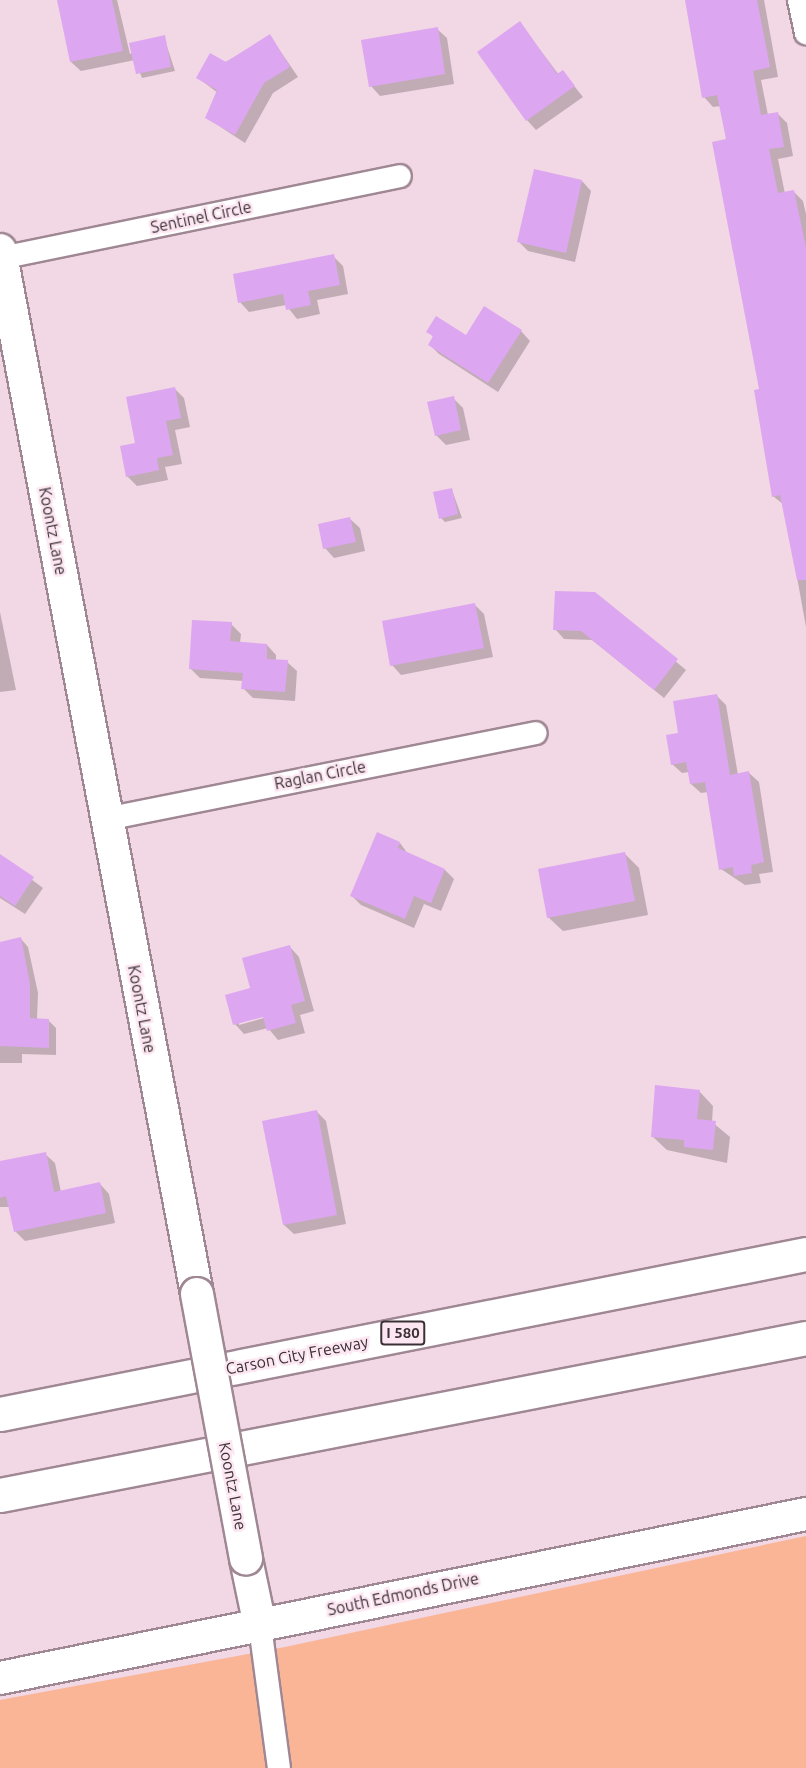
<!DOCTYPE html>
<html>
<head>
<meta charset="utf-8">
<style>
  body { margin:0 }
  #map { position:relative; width:806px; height:1768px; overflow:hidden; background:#f2d7e4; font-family:Ubuntu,sans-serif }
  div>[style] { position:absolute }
  .green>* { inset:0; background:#f9b596 }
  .shadow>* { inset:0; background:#0003 }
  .building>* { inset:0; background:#dda6f0 }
  .roads { filter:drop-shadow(2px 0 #9f8793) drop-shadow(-2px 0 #9f8793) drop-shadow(0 2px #9f8793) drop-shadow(0 -2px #9f8793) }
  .street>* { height:22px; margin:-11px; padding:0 11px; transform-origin:11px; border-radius:11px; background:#fff }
  .secondary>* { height:32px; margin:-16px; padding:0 16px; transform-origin:16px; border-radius:16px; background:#fff }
  .highway>* { height:33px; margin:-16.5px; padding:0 16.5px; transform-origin:16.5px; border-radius:16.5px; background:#fff }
  .bridges { filter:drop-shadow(2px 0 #9f8793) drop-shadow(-2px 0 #9f8793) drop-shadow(0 2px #9f8793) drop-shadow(0 -2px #9f8793) }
  .secondary-bridge>* { height:32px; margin:-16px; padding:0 16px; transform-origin:16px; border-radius:16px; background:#fff }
  span { translate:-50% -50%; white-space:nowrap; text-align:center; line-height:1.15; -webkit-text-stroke:5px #fce6f1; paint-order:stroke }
  .shield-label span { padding:2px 4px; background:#fce6f1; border:2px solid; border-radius:4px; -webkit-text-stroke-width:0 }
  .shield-label { font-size:15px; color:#3a3035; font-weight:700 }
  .street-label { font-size:16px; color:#3a3035 }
</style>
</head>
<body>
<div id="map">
  <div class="green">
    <i style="clip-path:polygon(806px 1536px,806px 1768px,0 1768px,0 1700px,285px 1647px)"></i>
  </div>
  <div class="shadow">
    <i style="clip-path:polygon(58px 0,117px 0,130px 54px,164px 37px,175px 71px,142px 78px,135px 60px,81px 71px,71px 62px)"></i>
    <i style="clip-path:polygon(686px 0,764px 0,778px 77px,761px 80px,768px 115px,777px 113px,787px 123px,793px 156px,778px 159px,785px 194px,794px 192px,803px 201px,806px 214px,806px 627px,784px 505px,773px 496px,728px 140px,721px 106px,713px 107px,704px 97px)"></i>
    <i style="clip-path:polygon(520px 23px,559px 75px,563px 72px,583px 97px,536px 130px,527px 120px)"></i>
    <i style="clip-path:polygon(437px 29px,447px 38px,454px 84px,380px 96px,371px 86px)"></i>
    <i style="clip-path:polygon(270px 36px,298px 77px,273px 93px,245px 143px,207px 118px,218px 93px,198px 78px)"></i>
    <i style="clip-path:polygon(582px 181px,591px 191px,575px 262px,528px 251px,519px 242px)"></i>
    <i style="clip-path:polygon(333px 256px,343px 266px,348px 294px,317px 300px,320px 314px,297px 319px,286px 305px,249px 312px,240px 302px)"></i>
    <i style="clip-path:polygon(428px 331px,467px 337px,521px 331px,530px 341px,498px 392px,439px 354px,429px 344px,434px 338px)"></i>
    <i style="clip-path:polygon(175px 389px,184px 398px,190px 427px,175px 430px,182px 464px,165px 467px,168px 480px,137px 486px,127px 476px,137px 444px)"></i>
    <i style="clip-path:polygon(453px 398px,463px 408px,470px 440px,446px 445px,436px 435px)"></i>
    <i style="clip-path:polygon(452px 490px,462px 518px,445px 522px,441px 518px)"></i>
    <i style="clip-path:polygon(350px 519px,360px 528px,365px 551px,334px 558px,325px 548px)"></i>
    <i style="clip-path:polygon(595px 594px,686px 670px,664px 698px,592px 640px,564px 639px,555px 629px)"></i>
    <i style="clip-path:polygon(475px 605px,484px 614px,493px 657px,401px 675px,392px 665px)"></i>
    <i style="clip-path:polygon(0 612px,16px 690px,0 692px)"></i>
    <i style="clip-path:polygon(231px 624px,241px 634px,240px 643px,267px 645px,276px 655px,276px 661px,287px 662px,297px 671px,295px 701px,253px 698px,243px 688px,243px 681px,200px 678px,190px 668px)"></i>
    <i style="clip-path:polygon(716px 695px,726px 705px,738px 775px,749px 773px,759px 782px,773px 872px,759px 874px,761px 883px,745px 885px,721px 869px,708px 792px,701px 793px,691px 784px,689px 772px,682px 773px,672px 764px,680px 735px)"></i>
    <i style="clip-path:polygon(400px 843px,408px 854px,445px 870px,454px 879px,441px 911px,424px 904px,414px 928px,361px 905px,352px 896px)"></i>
    <i style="clip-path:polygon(625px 854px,639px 868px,648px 915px,563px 931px,548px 917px)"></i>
    <i style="clip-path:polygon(0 856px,43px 888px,25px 914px,0 898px)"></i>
    <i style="clip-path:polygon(21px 939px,28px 947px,38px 993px,37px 1020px,48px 1020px,56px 1028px,56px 1055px,22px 1054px,22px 1063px,0 1063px,0 943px)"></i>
    <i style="clip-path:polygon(evenodd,290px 947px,299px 957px,314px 1011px,300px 1015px,305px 1033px,278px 1040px,268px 1028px,244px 1034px,235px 1024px,252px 989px,290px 947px,270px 1013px,271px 1016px,239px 1025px,239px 1022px,270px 1013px)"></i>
    <i style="clip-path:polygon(699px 1091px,713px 1106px,712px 1122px,730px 1137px,727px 1163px,667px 1150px,652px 1136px)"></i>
    <i style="clip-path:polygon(317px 1112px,326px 1121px,346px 1224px,294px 1234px,284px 1225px)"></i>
    <i style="clip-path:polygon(45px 1154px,55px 1163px,61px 1192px,100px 1184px,109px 1194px,115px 1223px,25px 1241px,15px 1231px,10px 1207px,0 1207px,0 1163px)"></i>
  </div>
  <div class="building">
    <i style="clip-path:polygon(57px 0,112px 0,123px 51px,70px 62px)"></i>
    <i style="clip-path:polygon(685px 0,757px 0,770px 67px,753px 71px,761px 115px,778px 112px,784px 147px,769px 149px,778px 193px,794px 190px,806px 248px,806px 580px,797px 580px,780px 495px,772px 497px,754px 390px,759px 389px,712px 142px,726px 139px,717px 95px,702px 98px)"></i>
    <i style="clip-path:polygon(520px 21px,557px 74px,563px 70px,575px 86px,526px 121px,477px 52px)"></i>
    <i style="clip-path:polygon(438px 27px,445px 74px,369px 87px,361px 40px)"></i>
    <i style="clip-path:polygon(270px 34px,290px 67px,264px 83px,235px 135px,205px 118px,217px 90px,196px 78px,210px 53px,226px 62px)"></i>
    <i style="clip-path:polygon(165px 35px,171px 67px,136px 74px,129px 43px)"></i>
    <i style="clip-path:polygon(534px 169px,582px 180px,566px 253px,517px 242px)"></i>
    <i style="clip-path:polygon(334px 254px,340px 285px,308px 291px,311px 305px,286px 310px,283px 294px,238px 303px,233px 274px)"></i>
    <i style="clip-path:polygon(484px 306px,522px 330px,488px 383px,428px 345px,433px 336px,426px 332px,436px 316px,466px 335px)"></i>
    <i style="clip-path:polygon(175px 387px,181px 418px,166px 421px,173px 455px,157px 458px,159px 470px,126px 477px,120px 446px,135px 443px,126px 397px)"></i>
    <i style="clip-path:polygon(454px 396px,461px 430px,435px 436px,427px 402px)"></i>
    <i style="clip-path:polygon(452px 488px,458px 514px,439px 519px,433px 492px)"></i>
    <i style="clip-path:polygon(350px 517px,356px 542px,323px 549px,318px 524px)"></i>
    <i style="clip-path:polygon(555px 591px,595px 592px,678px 659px,654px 690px,581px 631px,553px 630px)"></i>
    <i style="clip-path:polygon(475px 603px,484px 648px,390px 666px,382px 621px)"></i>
    <i style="clip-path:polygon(192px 620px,232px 622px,230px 641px,267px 644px,267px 659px,288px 660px,285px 692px,241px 689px,243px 673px,189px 669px)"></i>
    <i style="clip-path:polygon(717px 694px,730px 775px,749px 771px,764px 862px,751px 865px,752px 873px,734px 876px,733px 867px,719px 870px,705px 782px,690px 784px,686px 762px,671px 765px,666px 735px,678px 733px,673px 701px)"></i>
    <i style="clip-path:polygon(377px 832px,400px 842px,398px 848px,445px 869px,431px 903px,414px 896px,405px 919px,350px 896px)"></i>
    <i style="clip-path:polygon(625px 852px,635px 901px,547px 918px,538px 869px)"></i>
    <i style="clip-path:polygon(0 854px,34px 877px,15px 906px,0 896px)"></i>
    <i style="clip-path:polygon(21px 937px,30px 984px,30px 1018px,49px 1019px,49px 1048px,0 1046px,0 942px)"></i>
    <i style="clip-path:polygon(290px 945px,305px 1001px,291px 1005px,296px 1023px,267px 1031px,263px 1017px,233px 1025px,225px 995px,250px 988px,242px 958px)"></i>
    <i style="clip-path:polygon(655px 1085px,700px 1090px,697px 1119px,716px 1121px,713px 1150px,684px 1147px,684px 1140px,651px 1137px)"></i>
    <i style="clip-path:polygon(317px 1110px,337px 1215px,283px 1225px,262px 1121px)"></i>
    <i style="clip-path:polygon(46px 1152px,54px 1192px,100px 1182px,106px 1213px,14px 1232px,6px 1196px,0 1198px,0 1161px)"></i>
  </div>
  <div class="roads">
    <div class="street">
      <i style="left:799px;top:0;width:34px;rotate:78deg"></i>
      <i style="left:1px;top:258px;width:407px;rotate:-11.6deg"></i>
      <i style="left:106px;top:819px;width:438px;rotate:-11.3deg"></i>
      <i style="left:260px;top:1626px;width:143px;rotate:82.4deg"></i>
    </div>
    <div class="secondary">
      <i style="left:0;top:250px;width:1062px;rotate:79.31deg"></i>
      <i style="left:246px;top:1559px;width:68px;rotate:78.2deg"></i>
      <i style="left:0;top:1678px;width:823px;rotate:-11.5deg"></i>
    </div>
    <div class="highway">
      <i style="left:0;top:1414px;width:822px;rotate:-11.23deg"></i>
      <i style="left:0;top:1495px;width:821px;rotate:-11.02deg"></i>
    </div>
  </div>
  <div class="bridges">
    <div class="secondary-bridge">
      <i style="left:197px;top:1294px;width:269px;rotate:79.5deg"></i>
    </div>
  </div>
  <div class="shield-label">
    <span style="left:403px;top:1333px">I 580</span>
  </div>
  <div class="street-label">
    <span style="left:201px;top:217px;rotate:-12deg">Sentinel Circle</span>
    <span style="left:53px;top:531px;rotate:79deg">Koontz Lane</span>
    <span style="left:320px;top:775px;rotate:-11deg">Raglan Circle</span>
    <span style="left:142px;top:1009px;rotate:79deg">Koontz Lane</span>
    <span style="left:297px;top:1355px;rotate:-11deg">Carson City Freeway</span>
    <span style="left:233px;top:1486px;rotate:79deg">Koontz Lane</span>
    <span style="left:403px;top:1594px;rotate:-12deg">South Edmonds Drive</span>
  </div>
</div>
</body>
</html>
